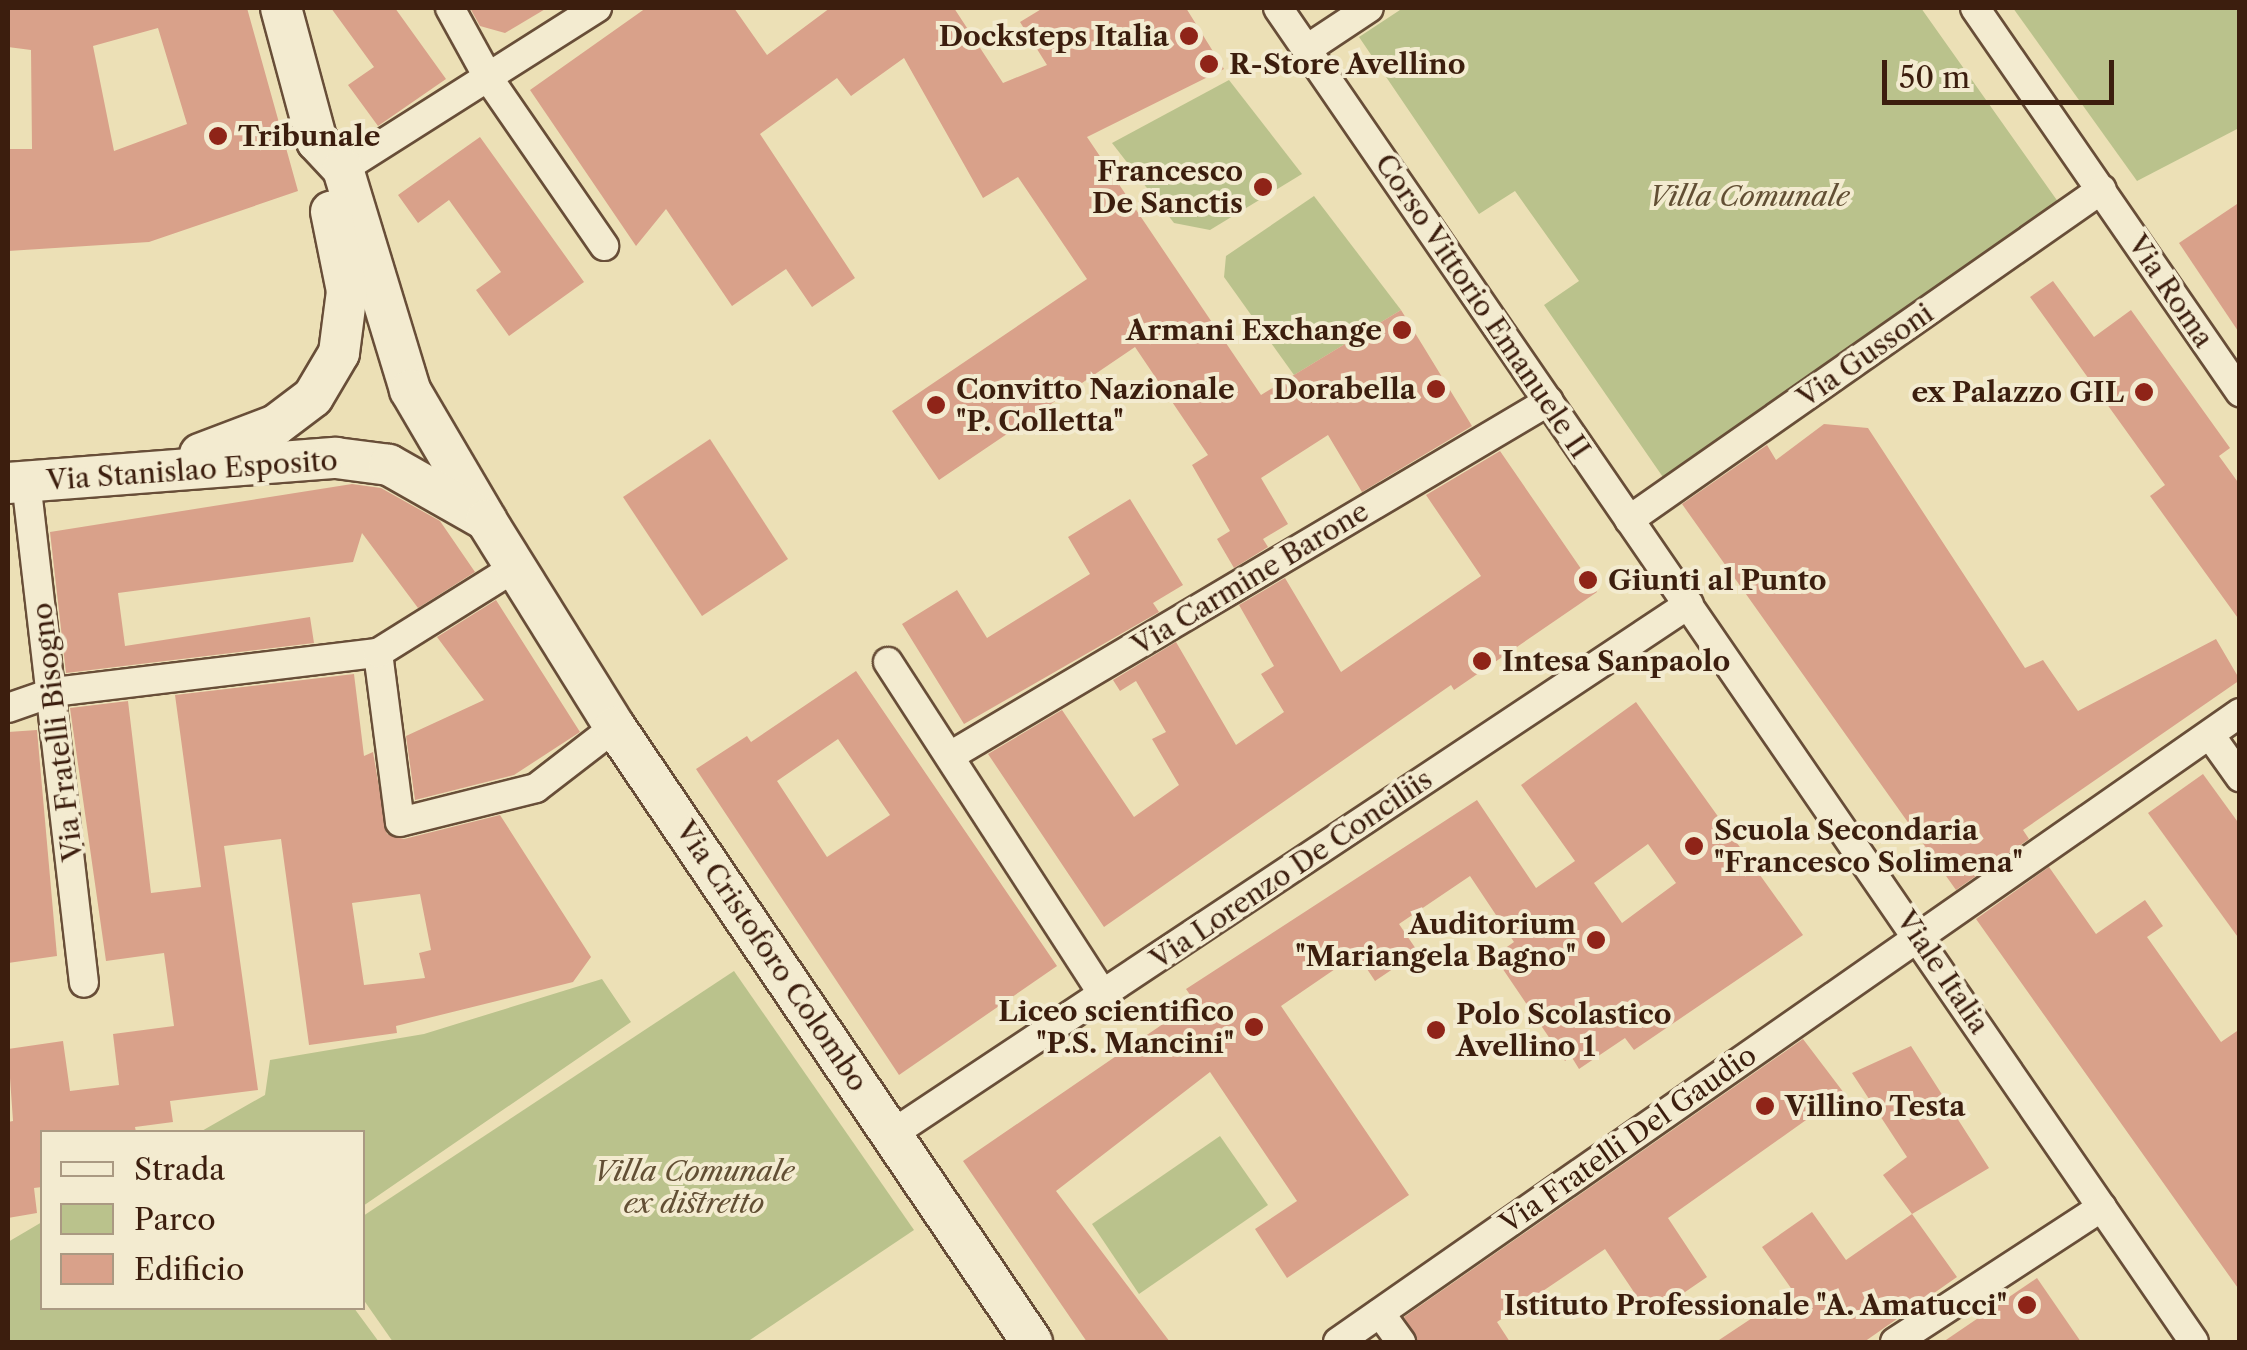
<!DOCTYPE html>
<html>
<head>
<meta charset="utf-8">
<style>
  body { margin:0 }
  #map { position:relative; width:2247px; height:1350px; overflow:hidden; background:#ece0b6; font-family:"Libre Caslon Text",serif }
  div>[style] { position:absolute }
  .green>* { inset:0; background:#bac28c }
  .building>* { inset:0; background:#d9a18a }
  .roads { filter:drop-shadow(2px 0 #684e38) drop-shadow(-2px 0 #684e38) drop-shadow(0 2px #684e38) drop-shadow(0 -2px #684e38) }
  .street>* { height:28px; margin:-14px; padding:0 14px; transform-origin:14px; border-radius:14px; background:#f3ebd0 }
  .secondary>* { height:40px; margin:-20px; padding:0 20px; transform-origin:20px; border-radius:20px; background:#f3ebd0 }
  .dots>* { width:28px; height:28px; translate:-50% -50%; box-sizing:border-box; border:5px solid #f3ebd0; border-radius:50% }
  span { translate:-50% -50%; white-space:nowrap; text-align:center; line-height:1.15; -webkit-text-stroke:8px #f3ebd0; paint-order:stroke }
  .poi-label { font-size:28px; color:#3c1e0e; font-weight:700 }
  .right { translate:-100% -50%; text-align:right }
  .left { translate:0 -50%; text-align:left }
  .park-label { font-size:28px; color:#624f34; font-style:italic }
  .street-label { font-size:28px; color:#3c1e0e }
  .frame { position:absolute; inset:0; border:10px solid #3c1e0e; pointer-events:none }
  .legend { position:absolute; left:40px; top:1130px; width:325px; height:180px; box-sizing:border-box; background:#f3ebd0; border:2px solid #aa9982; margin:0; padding:12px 18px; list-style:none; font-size:30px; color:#3c1e0e }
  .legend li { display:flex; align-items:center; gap:20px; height:50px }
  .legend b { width:50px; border:2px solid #aa9982 }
  .scale { position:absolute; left:1882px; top:60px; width:232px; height:45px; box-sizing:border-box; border:5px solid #3c1e0e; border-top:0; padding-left:12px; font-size:30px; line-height:35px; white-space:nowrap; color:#3c1e0e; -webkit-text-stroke:8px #f3ebd0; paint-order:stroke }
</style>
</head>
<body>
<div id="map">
  <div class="green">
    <i style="clip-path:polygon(1403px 8px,1921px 8px,2061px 206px,1667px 483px,1544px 305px,1579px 281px,1515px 191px,1479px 214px,1359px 37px)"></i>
    <i style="clip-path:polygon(2013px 8px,2239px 8px,2239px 128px,2137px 181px)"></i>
    <i style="clip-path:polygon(1229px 80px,1302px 174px,1210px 230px,1174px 223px,1112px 143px)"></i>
    <i style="clip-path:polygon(1314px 196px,1401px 310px,1294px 375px,1224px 277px,1226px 256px)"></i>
    <i style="clip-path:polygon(734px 971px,914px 1230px,747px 1342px,393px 1342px,363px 1299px,363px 1216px)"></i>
    <i style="clip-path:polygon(602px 979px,631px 1022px,363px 1206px,362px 1132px,200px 1132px,265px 1095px,270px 1060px,424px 1034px)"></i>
    <i style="clip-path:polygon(1220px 1136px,1268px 1205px,1139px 1294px,1092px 1224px)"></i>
    <i style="clip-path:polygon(42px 1222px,42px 1308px,354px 1308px,379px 1342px,8px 1342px,8px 1242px)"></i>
  </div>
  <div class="building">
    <i style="clip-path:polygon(evenodd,8px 8px,247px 8px,298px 191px,149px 242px,8px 251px,8px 149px,32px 149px,31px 50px,8px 47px,8px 8px,158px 28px,187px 124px,114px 151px,93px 46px,158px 28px)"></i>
    <i style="clip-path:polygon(331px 8px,395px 8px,446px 79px,378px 126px,348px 85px,374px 67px)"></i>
    <i style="clip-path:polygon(470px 8px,547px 8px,505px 33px,480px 26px)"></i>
    <i style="clip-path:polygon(646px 8px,734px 8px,767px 55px,830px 8px,954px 8px,1003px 83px,1047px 65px,1020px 22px,1043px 8px,1186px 8px,1224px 69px,1087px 137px,1261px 395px,1401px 310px,1472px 426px,1362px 492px,1328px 435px,1261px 478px,1288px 524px,1263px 539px,1268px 547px,1234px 568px,1217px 539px,1230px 531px,1192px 465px,1208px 455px,1135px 347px,939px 480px,892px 411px,1087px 279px,1018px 177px,983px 198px,904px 58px,851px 96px,837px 78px,760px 134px,855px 278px,812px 307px,786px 269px,732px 306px,666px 209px,636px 246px,530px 90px)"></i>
    <i style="clip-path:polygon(480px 137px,584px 282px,509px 336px,476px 290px,501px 272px,449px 200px,418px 223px,398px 195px)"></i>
    <i style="clip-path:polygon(2240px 202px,2240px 334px,2179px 243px)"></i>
    <i style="clip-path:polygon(2053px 281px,2094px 337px,2131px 310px,2230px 448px,2219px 456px,2240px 485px,2240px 621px,2150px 496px,2165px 485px,2030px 297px)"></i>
    <i style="clip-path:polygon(1824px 424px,1868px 428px,2025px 668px,2043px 660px,2078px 711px,2216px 639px,2240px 680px,2023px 830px,2029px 839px,1956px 890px,1682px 504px,1767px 445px,1776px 460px)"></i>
    <i style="clip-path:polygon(710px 439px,788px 559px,702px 616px,623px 497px)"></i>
    <i style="clip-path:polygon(1500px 451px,1597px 592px,1454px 690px,1451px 685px,1104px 927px,988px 754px,1062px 710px,1134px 817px,1179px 785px,1152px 739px,1166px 732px,1136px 681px,1120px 691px,1113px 680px,1176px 642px,1236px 745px,1284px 712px,1261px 674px,1274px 666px,1239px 605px,1285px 578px,1341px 672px,1481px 576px,1426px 495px)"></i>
    <i style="clip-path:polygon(352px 484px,381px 488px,440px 521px,475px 572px,418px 608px,362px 533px,353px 562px,118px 593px,125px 646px,310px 617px,314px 643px,66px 673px,50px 532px)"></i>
    <i style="clip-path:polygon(1130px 499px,1183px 585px,1153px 603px,1159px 612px,964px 724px,902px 624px,957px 590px,987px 638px,1090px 574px,1068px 537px)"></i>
    <i style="clip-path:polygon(496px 600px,580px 732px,514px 775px,415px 800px,406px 736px,484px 700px,437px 637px)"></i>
    <i style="clip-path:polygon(evenodd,856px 671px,1057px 966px,899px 1075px,696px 769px,747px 736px,751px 742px,856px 671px,838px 739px,890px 815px,827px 857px,777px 781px,838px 739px)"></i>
    <i style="clip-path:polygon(evenodd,354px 674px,364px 756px,373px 752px,387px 834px,404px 839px,500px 815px,591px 957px,573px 982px,396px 1026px,397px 1033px,309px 1045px,281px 839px,224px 846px,258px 1090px,170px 1101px,173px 1122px,135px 1127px,136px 1132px,42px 1132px,42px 1187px,34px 1188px,37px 1213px,8px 1218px,8px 1122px,13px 1121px,8px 1049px,63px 1041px,70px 1091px,119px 1085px,113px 1034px,174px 1026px,164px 953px,106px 961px,70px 708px,128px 701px,151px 893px,201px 887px,175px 695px,354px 674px,420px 894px,431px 950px,419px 953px,425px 978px,364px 985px,352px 903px,420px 894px)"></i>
    <i style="clip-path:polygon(evenodd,1636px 702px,1803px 935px,1634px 1050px,1625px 1038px,1579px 1069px,1571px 1056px,1565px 1061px,1494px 956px,1514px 942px,1470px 876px,1399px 924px,1418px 952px,1375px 981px,1357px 954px,1281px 1006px,1409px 1195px,1287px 1278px,1255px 1229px,1297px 1201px,1210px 1072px,1056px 1191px,1170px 1342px,1087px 1342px,963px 1161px,1195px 1002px,1186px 989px,1477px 800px,1536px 888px,1575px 861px,1521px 785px,1636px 702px,1648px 844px,1676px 883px,1622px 923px,1594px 883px,1648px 844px)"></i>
    <i style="clip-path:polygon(37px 730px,57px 956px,8px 963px,8px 732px)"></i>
    <i style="clip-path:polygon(2203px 774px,2240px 825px,2240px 940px,2148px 813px)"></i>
    <i style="clip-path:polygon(2049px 867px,2096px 934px,2145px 900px,2163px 926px,2147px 937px,2221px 1042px,2240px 1029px,2240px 1291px,1976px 919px)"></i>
    <i style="clip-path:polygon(1803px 1039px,1844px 1093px,1668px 1218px,1707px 1277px,1650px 1316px,1605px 1249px,1497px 1322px,1510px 1342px,1418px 1342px,1404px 1317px)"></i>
    <i style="clip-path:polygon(1911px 1046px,1989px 1168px,1912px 1214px,1883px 1175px,1907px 1157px,1852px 1073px)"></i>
    <i style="clip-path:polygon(1812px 1212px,1846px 1260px,1912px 1214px,1957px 1277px,1864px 1342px,1716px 1342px,1793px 1291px,1762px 1247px)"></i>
    <i style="clip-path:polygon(2037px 1278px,2081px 1342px,1943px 1342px)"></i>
  </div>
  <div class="roads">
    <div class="street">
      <i style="left:450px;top:8px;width:81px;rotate:61.2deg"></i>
      <i style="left:489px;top:79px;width:203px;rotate:55.4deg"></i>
      <i style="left:1278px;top:8px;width:1618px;rotate:55.52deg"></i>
      <i style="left:1975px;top:8px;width:467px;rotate:55.4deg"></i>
      <i style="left:1307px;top:49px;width:74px;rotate:-33.5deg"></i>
      <i style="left:343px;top:169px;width:301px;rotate:-32.4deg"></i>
      <i style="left:26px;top:481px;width:505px;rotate:83.41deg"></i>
      <i style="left:1629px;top:520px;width:577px;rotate:-34.98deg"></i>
      <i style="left:378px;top:653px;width:170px;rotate:82.6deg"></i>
      <i style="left:400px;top:822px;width:140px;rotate:-14deg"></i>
      <i style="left:536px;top:788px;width:100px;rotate:-37.7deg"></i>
      <i style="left:888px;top:662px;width:396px;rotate:57.1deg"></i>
      <i style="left:8px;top:708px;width:49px;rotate:-19.2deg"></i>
      <i style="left:54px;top:692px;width:326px;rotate:-6.9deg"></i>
      <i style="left:378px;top:653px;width:166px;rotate:-32deg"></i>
      <i style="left:2210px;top:735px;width:52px;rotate:54.5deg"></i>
      <i style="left:950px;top:756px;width:696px;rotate:-30.65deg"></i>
      <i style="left:892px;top:1134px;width:957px;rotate:-33.62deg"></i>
      <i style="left:1380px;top:1313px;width:36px;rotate:54deg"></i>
      <i style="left:1338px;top:1342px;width:1100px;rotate:-34.89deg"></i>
      <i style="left:1895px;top:1342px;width:247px;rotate:-33.1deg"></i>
    </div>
    <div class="secondary">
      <i style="left:281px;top:8px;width:138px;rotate:74.9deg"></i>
      <i style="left:317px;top:141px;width:38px;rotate:47deg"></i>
      <i style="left:343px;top:169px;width:231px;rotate:73.1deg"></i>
      <i style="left:410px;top:390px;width:146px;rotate:59.6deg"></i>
      <i style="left:200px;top:454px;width:81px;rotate:-20.9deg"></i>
      <i style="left:276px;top:425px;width:46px;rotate:-37.1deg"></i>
      <i style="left:313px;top:397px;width:51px;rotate:-59.4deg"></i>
      <i style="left:339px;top:353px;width:63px;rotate:-82.6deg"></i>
      <i style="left:347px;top:291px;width:81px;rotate:-101.4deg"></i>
      <i style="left:8px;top:483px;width:329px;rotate:-4.4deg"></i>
      <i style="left:336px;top:458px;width:53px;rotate:7.5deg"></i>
      <i style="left:389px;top:465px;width:112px;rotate:29.6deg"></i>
      <i style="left:486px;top:520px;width:244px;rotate:58.1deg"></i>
      <i style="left:615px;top:727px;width:743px;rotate:55.86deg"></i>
    </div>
  </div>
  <div class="dots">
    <i style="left:1189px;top:36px;background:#8f2418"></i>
    <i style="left:1209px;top:64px;background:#8f2418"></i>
    <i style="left:218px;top:136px;background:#8f2418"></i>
    <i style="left:1263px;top:187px;background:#8f2418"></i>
    <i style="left:1402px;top:330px;background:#8f2418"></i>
    <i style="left:1436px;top:389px;background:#8f2418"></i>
    <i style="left:2144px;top:392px;background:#8f2418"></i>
    <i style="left:936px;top:405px;background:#8f2418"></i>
    <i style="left:1588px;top:580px;background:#8f2418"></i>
    <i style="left:1482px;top:661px;background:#8f2418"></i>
    <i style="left:1694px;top:846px;background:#8f2418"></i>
    <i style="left:1596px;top:940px;background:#8f2418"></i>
    <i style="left:1254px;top:1027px;background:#8f2418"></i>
    <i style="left:1436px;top:1030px;background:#8f2418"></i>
    <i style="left:1765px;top:1106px;background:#8f2418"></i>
    <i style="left:2027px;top:1305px;background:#8f2418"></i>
  </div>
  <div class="poi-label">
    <span class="right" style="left:1169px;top:36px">Docksteps Italia</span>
    <span class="left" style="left:1229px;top:64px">R-Store Avellino</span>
    <span class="left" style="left:238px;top:136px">Tribunale</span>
    <span class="right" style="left:1243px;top:187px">Francesco<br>De Sanctis</span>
    <span class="right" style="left:1382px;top:330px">Armani Exchange</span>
    <span class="left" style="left:956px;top:405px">Convitto Nazionale<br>"P. Colletta"</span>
    <span class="right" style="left:1416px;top:389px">Dorabella</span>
    <span class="right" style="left:2124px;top:392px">ex Palazzo GIL</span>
    <span class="left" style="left:1608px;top:580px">Giunti al Punto</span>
    <span class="left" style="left:1502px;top:661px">Intesa Sanpaolo</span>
    <span class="left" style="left:1714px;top:846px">Scuola Secondaria<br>"Francesco Solimena"</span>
    <span class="right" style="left:1576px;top:940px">Auditorium<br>"Mariangela Bagno"</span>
    <span class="right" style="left:1234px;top:1027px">Liceo scientifico<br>"P.S. Mancini"</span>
    <span class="left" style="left:1456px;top:1030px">Polo Scolastico<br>Avellino 1</span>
    <span class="left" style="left:1785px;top:1106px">Villino Testa</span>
    <span class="right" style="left:2007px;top:1305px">Istituto Professionale "A. Amatucci"</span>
  </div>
  <div class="park-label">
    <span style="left:1749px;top:196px">Villa Comunale</span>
    <span style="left:694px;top:1187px">Villa Comunale<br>ex distretto</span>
  </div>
  <div class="street-label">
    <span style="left:2171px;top:291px;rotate:56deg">Via Roma</span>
    <span style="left:1483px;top:306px;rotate:56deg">Corso Vittorio Emanuele II</span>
    <span style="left:1865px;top:355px;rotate:-35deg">Via Gussoni</span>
    <span style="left:192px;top:470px;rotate:-4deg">Via Stanislao Esposito</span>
    <span style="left:1250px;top:578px;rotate:-31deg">Via Carmine Barone</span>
    <span style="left:57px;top:732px;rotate:-97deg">Via Fratelli Bisogno</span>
    <span style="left:1291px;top:869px;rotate:-34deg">Via Lorenzo De Conciliis</span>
    <span style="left:772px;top:956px;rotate:56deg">Via Cristoforo Colombo</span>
    <span style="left:1943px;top:972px;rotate:56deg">Viale Italia</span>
    <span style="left:1628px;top:1139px;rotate:-35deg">Via Fratelli Del Gaudio</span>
  </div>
  <div class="frame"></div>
  <ul class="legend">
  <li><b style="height:12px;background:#f3ebd0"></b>Strada</li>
  <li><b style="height:28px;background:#bac28c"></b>Parco</li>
  <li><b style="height:28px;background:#d9a18a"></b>Edificio</li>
  </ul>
  <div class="scale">50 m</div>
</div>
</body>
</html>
